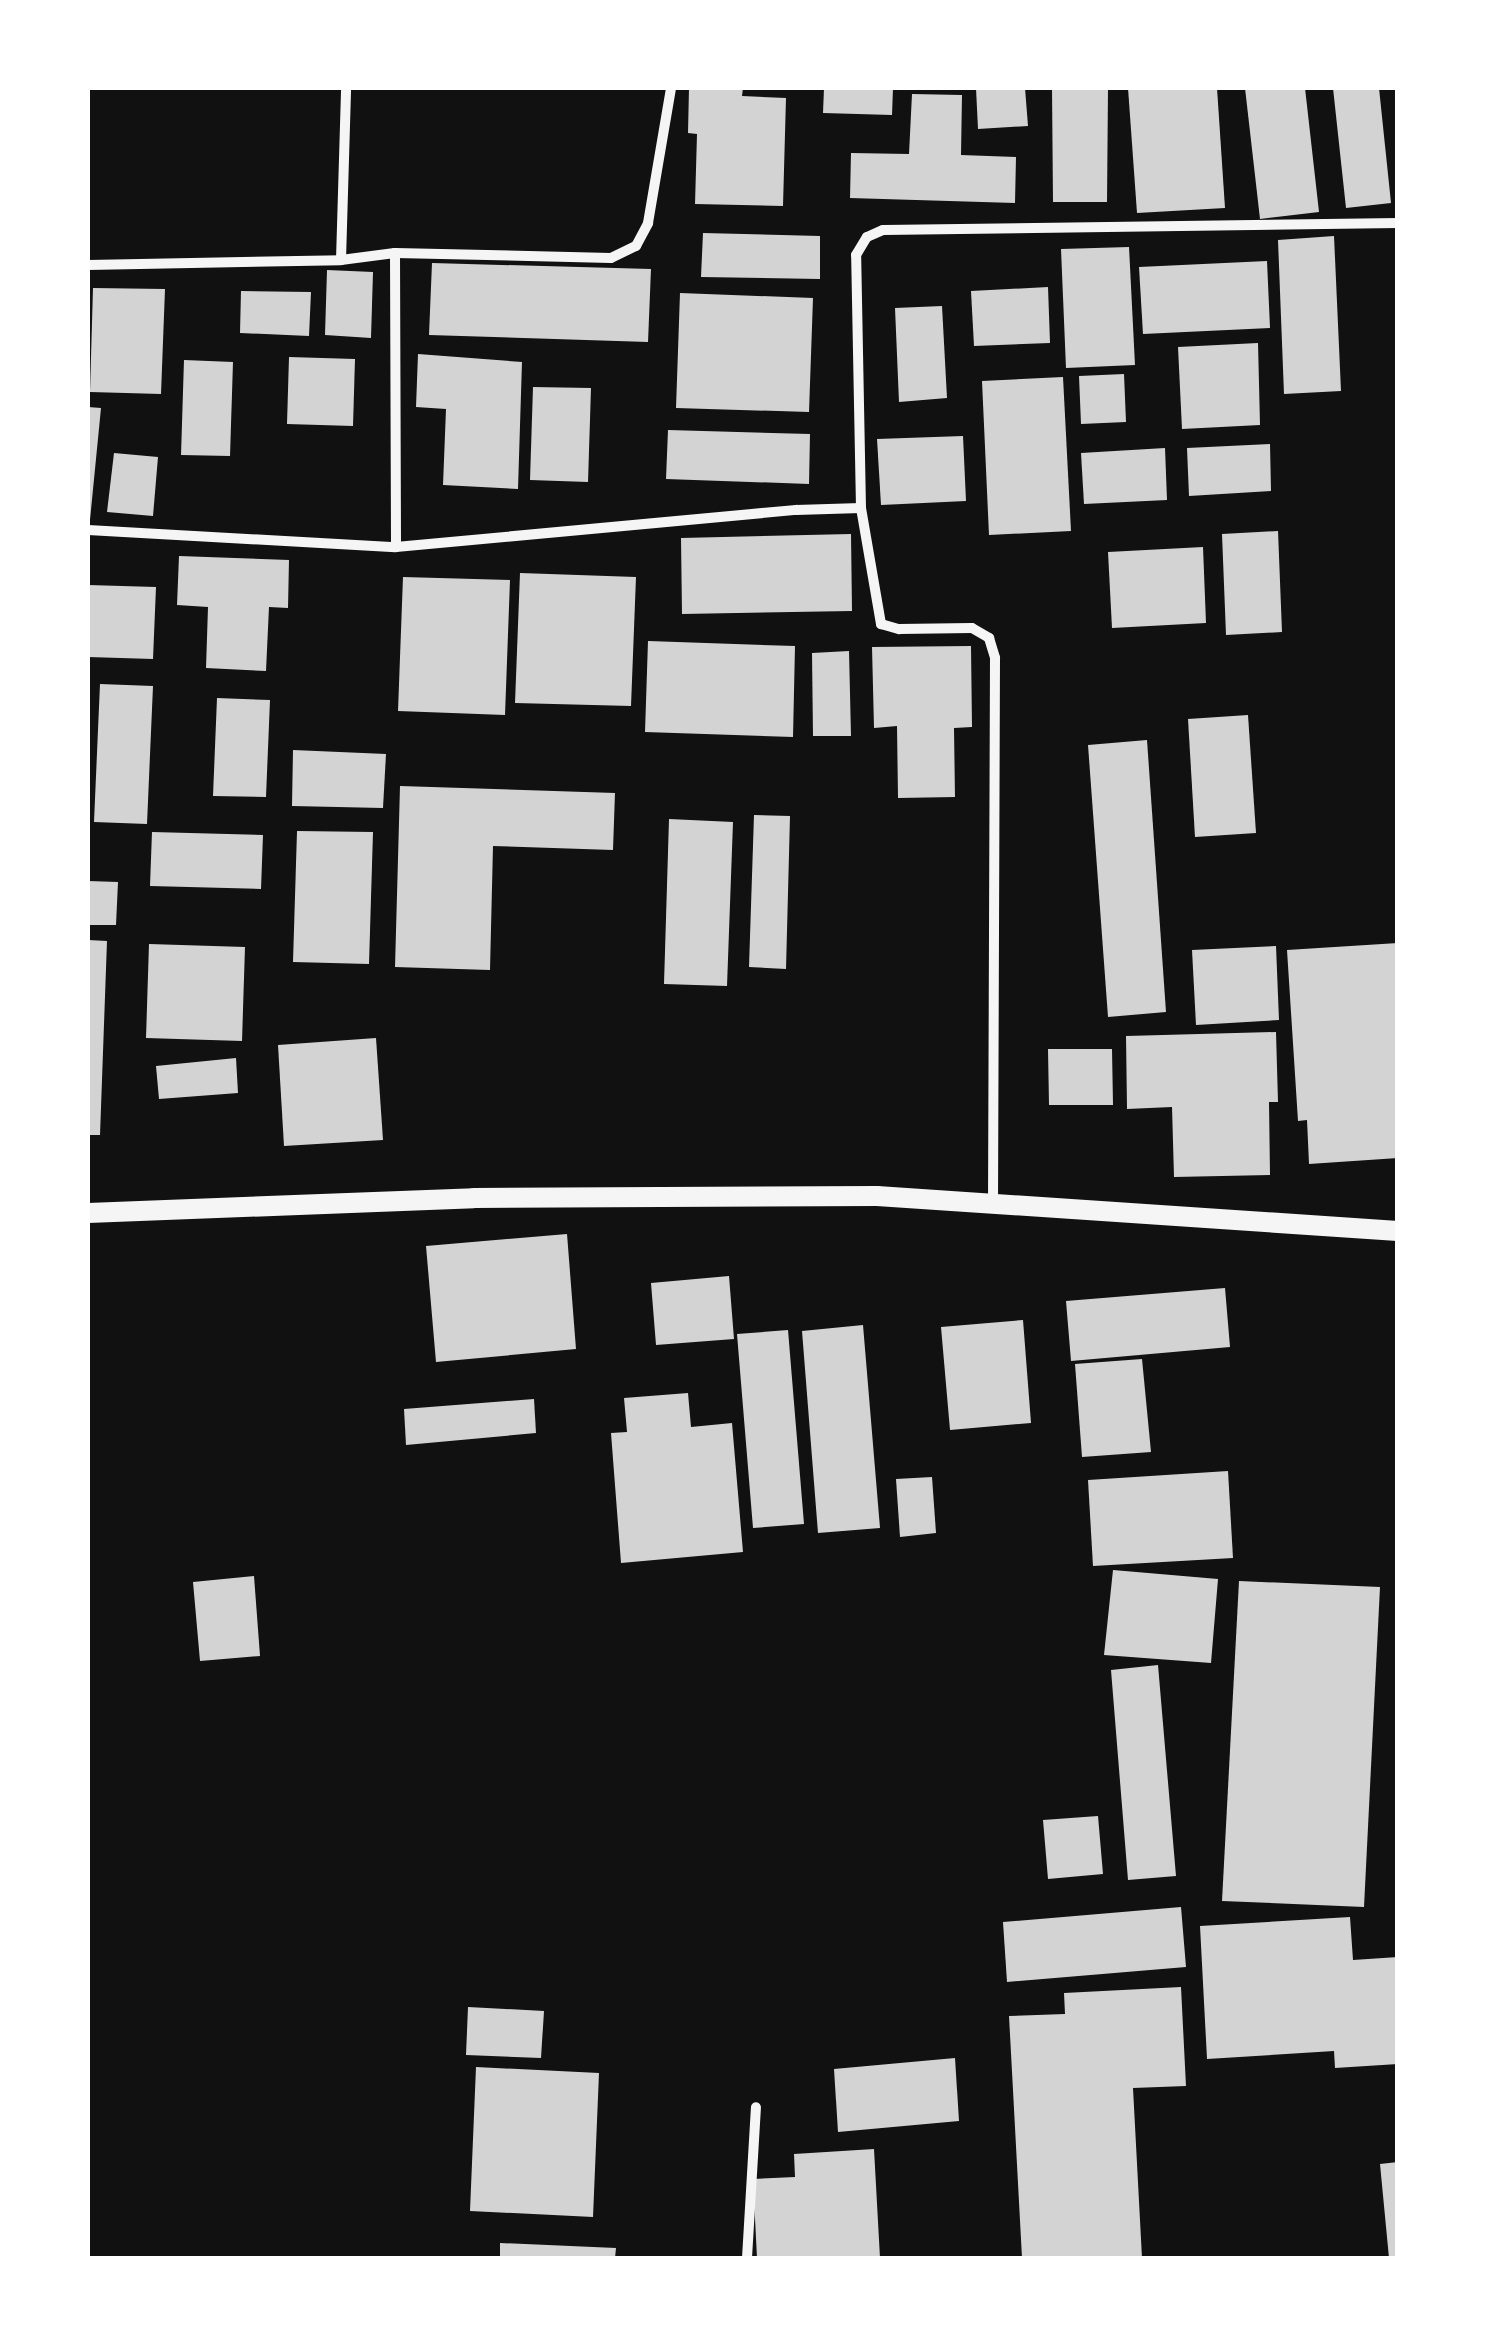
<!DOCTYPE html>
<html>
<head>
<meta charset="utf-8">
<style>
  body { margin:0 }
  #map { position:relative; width:1485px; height:2346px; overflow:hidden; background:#111; font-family:"Fira Sans",sans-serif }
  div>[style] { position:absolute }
  .building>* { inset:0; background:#d3d3d3 }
  .minor>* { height:10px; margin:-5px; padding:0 5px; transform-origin:5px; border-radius:5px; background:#f5f5f5 }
  .secondary>* { height:20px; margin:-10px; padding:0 10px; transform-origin:10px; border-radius:10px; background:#f5f5f5 }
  span { translate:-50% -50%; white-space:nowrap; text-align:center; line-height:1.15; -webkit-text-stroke:8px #fff; paint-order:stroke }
  .frame { position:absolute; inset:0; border:90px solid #fff; pointer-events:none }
</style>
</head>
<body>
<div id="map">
  <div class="building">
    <i style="clip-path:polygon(689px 88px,743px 88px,742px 96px,786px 98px,783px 206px,695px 204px,697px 134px,688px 133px)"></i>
    <i style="clip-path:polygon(824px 88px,893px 88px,892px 115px,823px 113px)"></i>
    <i style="clip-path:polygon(976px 88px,1025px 88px,1028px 126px,978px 129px)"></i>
    <i style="clip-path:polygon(1052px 88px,1108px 88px,1107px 202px,1053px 202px)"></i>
    <i style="clip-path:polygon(1128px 88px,1217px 88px,1225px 208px,1137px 213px)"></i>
    <i style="clip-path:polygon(1245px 88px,1305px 88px,1319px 212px,1260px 219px)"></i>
    <i style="clip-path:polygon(1333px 88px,1379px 88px,1391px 203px,1346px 208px)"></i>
    <i style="clip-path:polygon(912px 94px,962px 95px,961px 155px,1016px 157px,1015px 203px,850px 198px,851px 153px,909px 154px)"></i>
    <i style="clip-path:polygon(703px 233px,820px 236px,820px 279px,701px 277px)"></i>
    <i style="clip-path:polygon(1334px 236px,1341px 391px,1284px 394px,1278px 240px)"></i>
    <i style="clip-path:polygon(1129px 247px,1135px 365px,1066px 368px,1061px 249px)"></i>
    <i style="clip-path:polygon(1267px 261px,1270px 328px,1143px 334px,1139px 267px)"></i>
    <i style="clip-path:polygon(432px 263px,651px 269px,648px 342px,429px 335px)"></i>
    <i style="clip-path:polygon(327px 270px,373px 272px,371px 338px,325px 335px)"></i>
    <i style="clip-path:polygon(1048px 287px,1050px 343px,974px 346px,971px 291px)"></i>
    <i style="clip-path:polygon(93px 288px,165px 289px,161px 394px,90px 392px)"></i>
    <i style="clip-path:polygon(241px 291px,311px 292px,309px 336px,240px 333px)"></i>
    <i style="clip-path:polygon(680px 293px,813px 298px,809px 412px,676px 408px)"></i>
    <i style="clip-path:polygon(942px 306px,947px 398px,899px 402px,895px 308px)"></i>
    <i style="clip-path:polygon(1258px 343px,1260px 425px,1182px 429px,1178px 347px)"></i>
    <i style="clip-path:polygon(418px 354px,522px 362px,518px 489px,443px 485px,446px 409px,416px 407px)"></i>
    <i style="clip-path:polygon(289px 357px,355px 359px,353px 426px,287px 424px)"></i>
    <i style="clip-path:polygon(184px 360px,233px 362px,230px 456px,181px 455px)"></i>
    <i style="clip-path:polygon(1124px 374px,1126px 422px,1081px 424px,1079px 376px)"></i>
    <i style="clip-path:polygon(1063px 377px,1071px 531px,989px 535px,982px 381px)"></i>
    <i style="clip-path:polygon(533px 387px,591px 388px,588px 482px,530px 480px)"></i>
    <i style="clip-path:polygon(88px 407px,101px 408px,90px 520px,88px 520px)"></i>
    <i style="clip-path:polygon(668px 430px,810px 434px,809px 484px,666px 479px)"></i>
    <i style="clip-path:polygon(963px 436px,966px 501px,881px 505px,877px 439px)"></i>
    <i style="clip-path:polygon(1270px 444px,1271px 491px,1189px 496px,1187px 448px)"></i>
    <i style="clip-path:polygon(1165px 448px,1167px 500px,1084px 504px,1081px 453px)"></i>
    <i style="clip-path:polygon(114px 453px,158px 457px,153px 516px,107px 512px)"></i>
    <i style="clip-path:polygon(1278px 531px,1282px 632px,1226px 635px,1222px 534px)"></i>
    <i style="clip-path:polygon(851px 534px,852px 611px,682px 614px,681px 538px)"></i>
    <i style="clip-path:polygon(1203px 547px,1206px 623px,1112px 628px,1108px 552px)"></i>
    <i style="clip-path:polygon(179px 556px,289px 560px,288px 608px,269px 607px,266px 671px,206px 668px,208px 607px,177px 605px)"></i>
    <i style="clip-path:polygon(520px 573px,636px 577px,631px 706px,515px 703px)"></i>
    <i style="clip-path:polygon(403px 577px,510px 580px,505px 715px,398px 711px)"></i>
    <i style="clip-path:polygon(88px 585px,156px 587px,153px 659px,88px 657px)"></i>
    <i style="clip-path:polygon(648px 641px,795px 646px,793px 737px,645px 732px)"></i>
    <i style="clip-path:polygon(971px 646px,972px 727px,954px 728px,955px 797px,898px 798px,897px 726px,874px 728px,872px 647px)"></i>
    <i style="clip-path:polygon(849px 651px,851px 736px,813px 736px,812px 653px)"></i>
    <i style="clip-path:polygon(100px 684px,153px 686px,147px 824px,94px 822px)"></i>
    <i style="clip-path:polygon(217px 698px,270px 700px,266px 797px,213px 796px)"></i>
    <i style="clip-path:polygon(1248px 715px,1256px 833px,1195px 837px,1188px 719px)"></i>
    <i style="clip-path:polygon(1147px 740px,1166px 1012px,1108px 1017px,1088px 745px)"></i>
    <i style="clip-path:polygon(293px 750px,386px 754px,383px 808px,292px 806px)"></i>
    <i style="clip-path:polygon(400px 786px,615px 793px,613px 850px,493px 846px,490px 970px,395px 967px)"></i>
    <i style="clip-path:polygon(754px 815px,790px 816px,786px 969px,749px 967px)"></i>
    <i style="clip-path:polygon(669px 819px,733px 822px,727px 986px,664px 984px)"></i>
    <i style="clip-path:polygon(297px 831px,373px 832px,369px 964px,293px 962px)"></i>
    <i style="clip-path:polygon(152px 832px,263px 835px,261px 889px,150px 886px)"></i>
    <i style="clip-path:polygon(88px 881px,118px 882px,116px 925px,88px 925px)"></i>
    <i style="clip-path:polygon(88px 940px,107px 941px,100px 1135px,88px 1135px)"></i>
    <i style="clip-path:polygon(1398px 943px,1398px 1158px,1309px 1164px,1307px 1120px,1298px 1121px,1287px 950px)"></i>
    <i style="clip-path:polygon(149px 944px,245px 947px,242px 1041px,146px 1038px)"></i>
    <i style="clip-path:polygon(1276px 946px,1279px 1020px,1196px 1025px,1192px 950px)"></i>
    <i style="clip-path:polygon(1276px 1032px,1278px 1102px,1269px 1102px,1270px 1175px,1174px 1177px,1172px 1107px,1127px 1109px,1126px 1036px)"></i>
    <i style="clip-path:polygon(376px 1038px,383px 1140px,284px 1146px,278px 1045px)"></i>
    <i style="clip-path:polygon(1048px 1049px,1112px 1049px,1113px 1105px,1049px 1105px)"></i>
    <i style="clip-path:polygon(236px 1058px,238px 1093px,159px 1099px,156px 1066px)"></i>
    <i style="clip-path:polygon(567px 1234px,576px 1349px,436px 1362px,426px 1246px)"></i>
    <i style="clip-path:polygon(729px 1276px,734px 1339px,656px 1345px,651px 1283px)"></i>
    <i style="clip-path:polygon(1225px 1288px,1230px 1347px,1071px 1361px,1066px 1301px)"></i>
    <i style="clip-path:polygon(1023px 1320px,1031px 1423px,950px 1430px,941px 1327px)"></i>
    <i style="clip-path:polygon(863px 1325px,880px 1528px,818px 1533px,802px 1331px)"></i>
    <i style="clip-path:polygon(788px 1330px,804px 1524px,753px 1528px,737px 1334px)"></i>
    <i style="clip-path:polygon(1142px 1359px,1151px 1452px,1082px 1457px,1075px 1364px)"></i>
    <i style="clip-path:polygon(688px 1393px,691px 1427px,732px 1423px,743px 1552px,621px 1563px,611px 1433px,627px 1432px,624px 1398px)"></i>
    <i style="clip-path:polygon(534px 1399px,536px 1433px,406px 1445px,404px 1409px)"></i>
    <i style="clip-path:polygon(1228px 1471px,1233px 1558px,1093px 1566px,1088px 1480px)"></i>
    <i style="clip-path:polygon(932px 1477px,936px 1533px,900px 1537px,896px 1479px)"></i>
    <i style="clip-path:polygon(1113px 1570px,1218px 1579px,1211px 1663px,1104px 1655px)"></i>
    <i style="clip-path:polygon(254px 1576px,260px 1656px,200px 1661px,193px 1582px)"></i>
    <i style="clip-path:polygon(1239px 1581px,1380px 1587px,1364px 1907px,1222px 1901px)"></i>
    <i style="clip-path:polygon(1158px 1665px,1176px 1876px,1128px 1880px,1111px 1670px)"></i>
    <i style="clip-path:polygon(1098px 1816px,1103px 1874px,1048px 1879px,1043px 1820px)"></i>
    <i style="clip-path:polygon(1181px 1907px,1186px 1967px,1007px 1982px,1003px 1922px)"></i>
    <i style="clip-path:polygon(1350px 1917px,1353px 1960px,1398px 1957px,1398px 2064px,1335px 2068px,1334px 2051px,1207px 2059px,1200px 1926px)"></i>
    <i style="clip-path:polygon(1181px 1987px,1186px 2086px,1133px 2088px,1142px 2258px,1022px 2258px,1009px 2016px,1065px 2014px,1064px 1993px)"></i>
    <i style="clip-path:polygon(468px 2007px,544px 2011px,541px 2058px,466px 2055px)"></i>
    <i style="clip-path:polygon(955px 2058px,959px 2121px,838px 2132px,834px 2069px)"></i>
    <i style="clip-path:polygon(476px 2067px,599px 2073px,593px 2217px,470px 2211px)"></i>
    <i style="clip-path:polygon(874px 2149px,880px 2258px,757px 2258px,753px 2179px,795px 2177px,794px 2154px)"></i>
    <i style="clip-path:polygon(1398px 2162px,1398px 2258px,1389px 2258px,1380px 2164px)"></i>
    <i style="clip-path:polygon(500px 2243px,616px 2248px,615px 2258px,500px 2258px)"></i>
  </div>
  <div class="minor">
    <i style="left:395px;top:253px;width:216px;rotate:1.3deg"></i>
    <i style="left:611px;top:258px;width:28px;rotate:-26deg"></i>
    <i style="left:636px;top:246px;width:26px;rotate:-62deg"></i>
    <i style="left:648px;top:223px;width:137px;rotate:-80.3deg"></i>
    <i style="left:341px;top:260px;width:172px;rotate:-88.3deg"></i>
    <i style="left:88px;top:265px;width:253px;rotate:-1.1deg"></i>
    <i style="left:341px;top:260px;width:54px;rotate:-7.4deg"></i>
    <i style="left:395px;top:253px;width:294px;rotate:89.8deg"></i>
    <i style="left:396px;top:547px;width:402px;rotate:-5.3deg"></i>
    <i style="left:796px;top:510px;width:65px;rotate:-1.8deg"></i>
    <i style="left:861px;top:508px;width:253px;rotate:-91.1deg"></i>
    <i style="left:856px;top:255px;width:21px;rotate:-59deg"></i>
    <i style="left:867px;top:237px;width:17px;rotate:-24deg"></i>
    <i style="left:883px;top:230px;width:515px;rotate:-0.78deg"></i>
    <i style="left:861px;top:508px;width:118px;rotate:80.2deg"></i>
    <i style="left:881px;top:624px;width:19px;rotate:16deg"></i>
    <i style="left:899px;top:629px;width:73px;rotate:-0.8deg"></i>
    <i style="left:972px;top:628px;width:20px;rotate:30deg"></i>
    <i style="left:989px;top:638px;width:21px;rotate:73deg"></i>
    <i style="left:995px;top:658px;width:545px;rotate:90.21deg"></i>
    <i style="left:88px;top:530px;width:308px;rotate:3.2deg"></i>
    <i style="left:747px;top:2258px;width:151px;rotate:-86.6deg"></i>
  </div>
  <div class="secondary">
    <i style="left:88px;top:1213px;width:386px;rotate:-2.2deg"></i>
    <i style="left:474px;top:1198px;width:403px;rotate:-0.3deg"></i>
    <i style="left:877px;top:1196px;width:522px;rotate:3.84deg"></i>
  </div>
  <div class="frame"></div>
</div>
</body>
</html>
